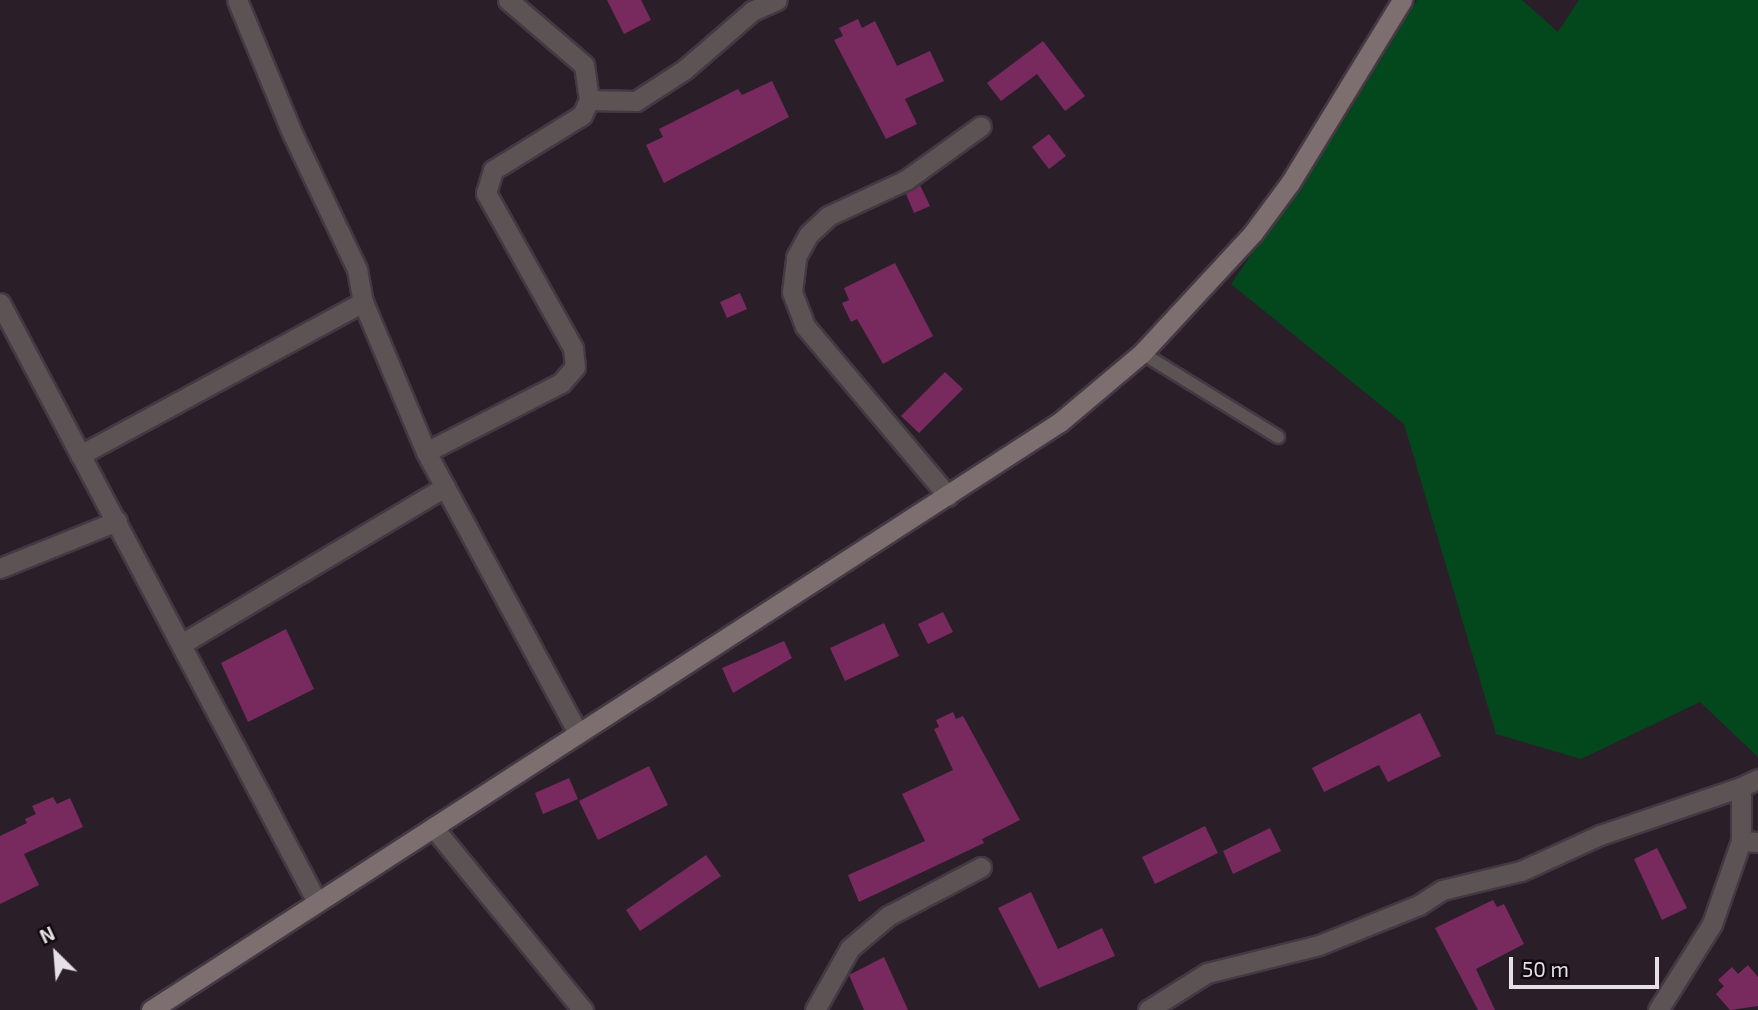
<!DOCTYPE html>
<html>
<head>
<meta charset="utf-8">
<style>
  body { margin:0 }
  #map { position:relative; width:1758px; height:1010px; overflow:hidden; background:#2a1e29; font-family:"Exo 2",sans-serif }
  div>[style] { position:absolute }
  .green>* { inset:0; background:#03471c }
  .building>* { inset:0; background:#782a5f }
  .roads { filter:drop-shadow(2px 0 #443943) drop-shadow(-2px 0 #443943) drop-shadow(0 2px #443943) drop-shadow(0 -2px #443943) }
  .service>* { height:12px; margin:-6px; padding:0 6px; transform-origin:6px; border-radius:6px; background:#5c5354 }
  .minor>* { height:19px; margin:-9.5px; padding:0 9.5px; transform-origin:9.5px; border-radius:9.5px; background:#5c5354 }
  .secondary>* { height:19px; margin:-9.5px; padding:0 9.5px; transform-origin:9.5px; border-radius:9.5px; background:#7d6f70 }
  span { translate:-50% -50%; white-space:nowrap; text-align:center; line-height:1.15; -webkit-text-stroke:5px #0f0a0f; paint-order:stroke }
  .north { position:absolute; left:21px; top:919px; width:70px; height:70px; -webkit-text-stroke:5px #0f0a0f; paint-order:stroke; rotate:335deg; font-size:19px; font-weight:700; line-height:28px; text-align:center; color:#e7dfe6 }
  .north::after { content:''; display:block; margin:auto; width:24px; height:32px; background:#e7dfe6; clip-path:polygon(50% 0,100% 100%,50% 72%,0 100%) }
  .scale { position:absolute; left:1509px; top:957px; width:150px; height:32px; box-sizing:border-box; border:4px solid #e7dfe6; border-top:0; padding-left:9px; font-size:21px; line-height:24px; white-space:nowrap; color:#e7dfe6; -webkit-text-stroke:5px #0f0a0f; paint-order:stroke }
</style>
</head>
<body>
<div id="map">
  <div class="green">
    <i style="clip-path:polygon(1417px 0,1522px 0,1558px 32px,1579px 0,1758px 0,1758px 757px,1700px 702px,1581px 759px,1496px 734px,1404px 424px,1231px 284px,1347px 115px)"></i>
  </div>
  <div class="building">
    <i style="clip-path:polygon(607px 0,641px 0,651px 20px,624px 34px)"></i>
    <i style="clip-path:polygon(858px 19px,862px 28px,875px 21px,897px 66px,930px 51px,944px 81px,905px 99px,917px 124px,886px 139px,834px 40px,843px 36px,839px 28px)"></i>
    <i style="clip-path:polygon(1043px 41px,1085px 96px,1065px 111px,1037px 74px,1001px 101px,987px 83px)"></i>
    <i style="clip-path:polygon(772px 81px,789px 117px,664px 183px,646px 145px,663px 137px,659px 129px,738px 89px,742px 95px)"></i>
    <i style="clip-path:polygon(1049px 134px,1066px 156px,1049px 169px,1032px 147px)"></i>
    <i style="clip-path:polygon(920px 185px,930px 206px,914px 213px,906px 194px)"></i>
    <i style="clip-path:polygon(895px 263px,933px 336px,883px 364px,857px 319px,851px 322px,842px 303px,849px 300px,844px 288px)"></i>
    <i style="clip-path:polygon(740px 293px,747px 309px,727px 318px,720px 302px)"></i>
    <i style="clip-path:polygon(945px 372px,963px 389px,919px 433px,901px 416px)"></i>
    <i style="clip-path:polygon(943px 612px,953px 632px,928px 644px,918px 624px)"></i>
    <i style="clip-path:polygon(884px 623px,899px 656px,845px 681px,830px 648px)"></i>
    <i style="clip-path:polygon(286px 629px,314px 689px,248px 722px,221px 663px)"></i>
    <i style="clip-path:polygon(784px 641px,792px 658px,733px 693px,722px 668px)"></i>
    <i style="clip-path:polygon(953px 712px,956px 719px,963px 716px,1020px 820px,982px 839px,984px 843px,859px 902px,848px 875px,925px 841px,902px 794px,953px 770px,934px 729px,939px 727px,936px 720px)"></i>
    <i style="clip-path:polygon(1420px 713px,1441px 756px,1388px 782px,1379px 765px,1324px 792px,1312px 768px)"></i>
    <i style="clip-path:polygon(649px 766px,668px 805px,598px 840px,579px 801px)"></i>
    <i style="clip-path:polygon(569px 778px,578px 799px,543px 814px,535px 793px)"></i>
    <i style="clip-path:polygon(53px 797px,57px 804px,70px 798px,83px 827px,24px 854px,39px 885px,0 904px,0 836px,27px 823px,25px 819px,36px 814px,32px 806px)"></i>
    <i style="clip-path:polygon(1205px 826px,1218px 853px,1155px 884px,1142px 857px)"></i>
    <i style="clip-path:polygon(1270px 828px,1281px 851px,1233px 874px,1223px 851px)"></i>
    <i style="clip-path:polygon(1657px 848px,1687px 908px,1662px 920px,1634px 859px)"></i>
    <i style="clip-path:polygon(706px 855px,721px 876px,640px 931px,626px 910px)"></i>
    <i style="clip-path:polygon(1031px 892px,1058px 949px,1102px 928px,1115px 956px,1039px 988px,998px 908px)"></i>
    <i style="clip-path:polygon(1493px 900px,1497px 907px,1504px 904px,1524px 944px,1476px 969px,1495px 1010px,1478px 1010px,1435px 928px)"></i>
    <i style="clip-path:polygon(884px 957px,908px 1010px,864px 1010px,849px 975px)"></i>
    <i style="clip-path:polygon(1748px 965px,1758px 977px,1758px 1006px,1730px 1010px,1716px 994px,1724px 986px,1718px 980px,1732px 967px,1738px 974px)"></i>
  </div>
  <div class="roads">
    <div class="service">
      <i style="left:1142px;top:353px;width:160px;rotate:31.7deg"></i>
    </div>
    <div class="minor">
      <i style="left:237px;top:0;width:146px;rotate:67.5deg"></i>
      <i style="left:293px;top:135px;width:148px;rotate:64.5deg"></i>
      <i style="left:357px;top:269px;width:34px;rotate:80deg"></i>
      <i style="left:363px;top:302px;width:163px;rotate:67.2deg"></i>
      <i style="left:426px;top:452px;width:317px;rotate:61.6deg"></i>
      <i style="left:589px;top:100px;width:47px;rotate:1.2deg"></i>
      <i style="left:636px;top:101px;width:57px;rotate:-32.9deg"></i>
      <i style="left:684px;top:70px;width:90px;rotate:-40.9deg"></i>
      <i style="left:752px;top:11px;width:27px;rotate:-24deg"></i>
      <i style="left:0;top:303px;width:678px;rotate:62.11deg"></i>
      <i style="left:426px;top:452px;width:152px;rotate:-27.1deg"></i>
      <i style="left:561px;top:383px;width:21px;rotate:-49deg"></i>
      <i style="left:575px;top:367px;width:19px;rotate:-96deg"></i>
      <i style="left:573px;top:348px;width:178px;rotate:-119.3deg"></i>
      <i style="left:486px;top:193px;width:24px;rotate:-73deg"></i>
      <i style="left:493px;top:170px;width:105px;rotate:-31.7deg"></i>
      <i style="left:582px;top:115px;width:17px;rotate:-65deg"></i>
      <i style="left:589px;top:100px;width:35px;rotate:-98deg"></i>
      <i style="left:584px;top:65px;width:100px;rotate:-139.5deg"></i>
      <i style="left:80px;top:455px;width:322px;rotate:-28.4deg"></i>
      <i style="left:948px;top:496px;width:222px;rotate:-130.1deg"></i>
      <i style="left:805px;top:326px;width:36px;rotate:-111deg"></i>
      <i style="left:792px;top:292px;width:35px;rotate:-83deg"></i>
      <i style="left:796px;top:257px;width:26px;rotate:-61deg"></i>
      <i style="left:809px;top:234px;width:26px;rotate:-43deg"></i>
      <i style="left:828px;top:216px;width:86px;rotate:-24.8deg"></i>
      <i style="left:906px;top:180px;width:92px;rotate:-35.8deg"></i>
      <i style="left:0;top:568px;width:126px;rotate:-21.9deg"></i>
      <i style="left:183px;top:643px;width:305px;rotate:-30.8deg"></i>
      <i style="left:1741px;top:787px;width:19px;rotate:-25deg"></i>
      <i style="left:433px;top:827px;width:237px;rotate:50.7deg"></i>
      <i style="left:815px;top:1010px;width:71px;rotate:-60.6deg"></i>
      <i style="left:850px;top:948px;width:50px;rotate:-40.1deg"></i>
      <i style="left:888px;top:916px;width:105px;rotate:-27.8deg"></i>
      <i style="left:1148px;top:1010px;width:70px;rotate:-32.1deg"></i>
      <i style="left:1207px;top:973px;width:115px;rotate:-14deg"></i>
      <i style="left:1319px;top:945px;width:108px;rotate:-21.8deg"></i>
      <i style="left:1419px;top:905px;width:27px;rotate:-33deg"></i>
      <i style="left:1442px;top:890px;width:81px;rotate:-13.5deg"></i>
      <i style="left:1521px;top:871px;width:87px;rotate:-24.5deg"></i>
      <i style="left:1600px;top:835px;width:149px;rotate:-18.8deg"></i>
      <i style="left:1741px;top:787px;width:54px;rotate:90deg"></i>
      <i style="left:1741px;top:841px;width:17px;rotate:3deg"></i>
      <i style="left:1658px;top:1010px;width:102px;rotate:-57.9deg"></i>
      <i style="left:1712px;top:924px;width:88px;rotate:-70.7deg"></i>
    </div>
    <div class="secondary">
      <i style="left:151px;top:1010px;width:1083px;rotate:-32.9deg"></i>
      <i style="left:1060px;top:422px;width:107px;rotate:-40.1deg"></i>
      <i style="left:1142px;top:353px;width:163px;rotate:-47.2deg"></i>
      <i style="left:1253px;top:233px;width:62px;rotate:-53.5deg"></i>
      <i style="left:1290px;top:183px;width:215px;rotate:-58.5deg"></i>
    </div>
  </div>
  <div class="north">N</div>
  <div class="scale">50 m</div>
</div>
</body>
</html>
